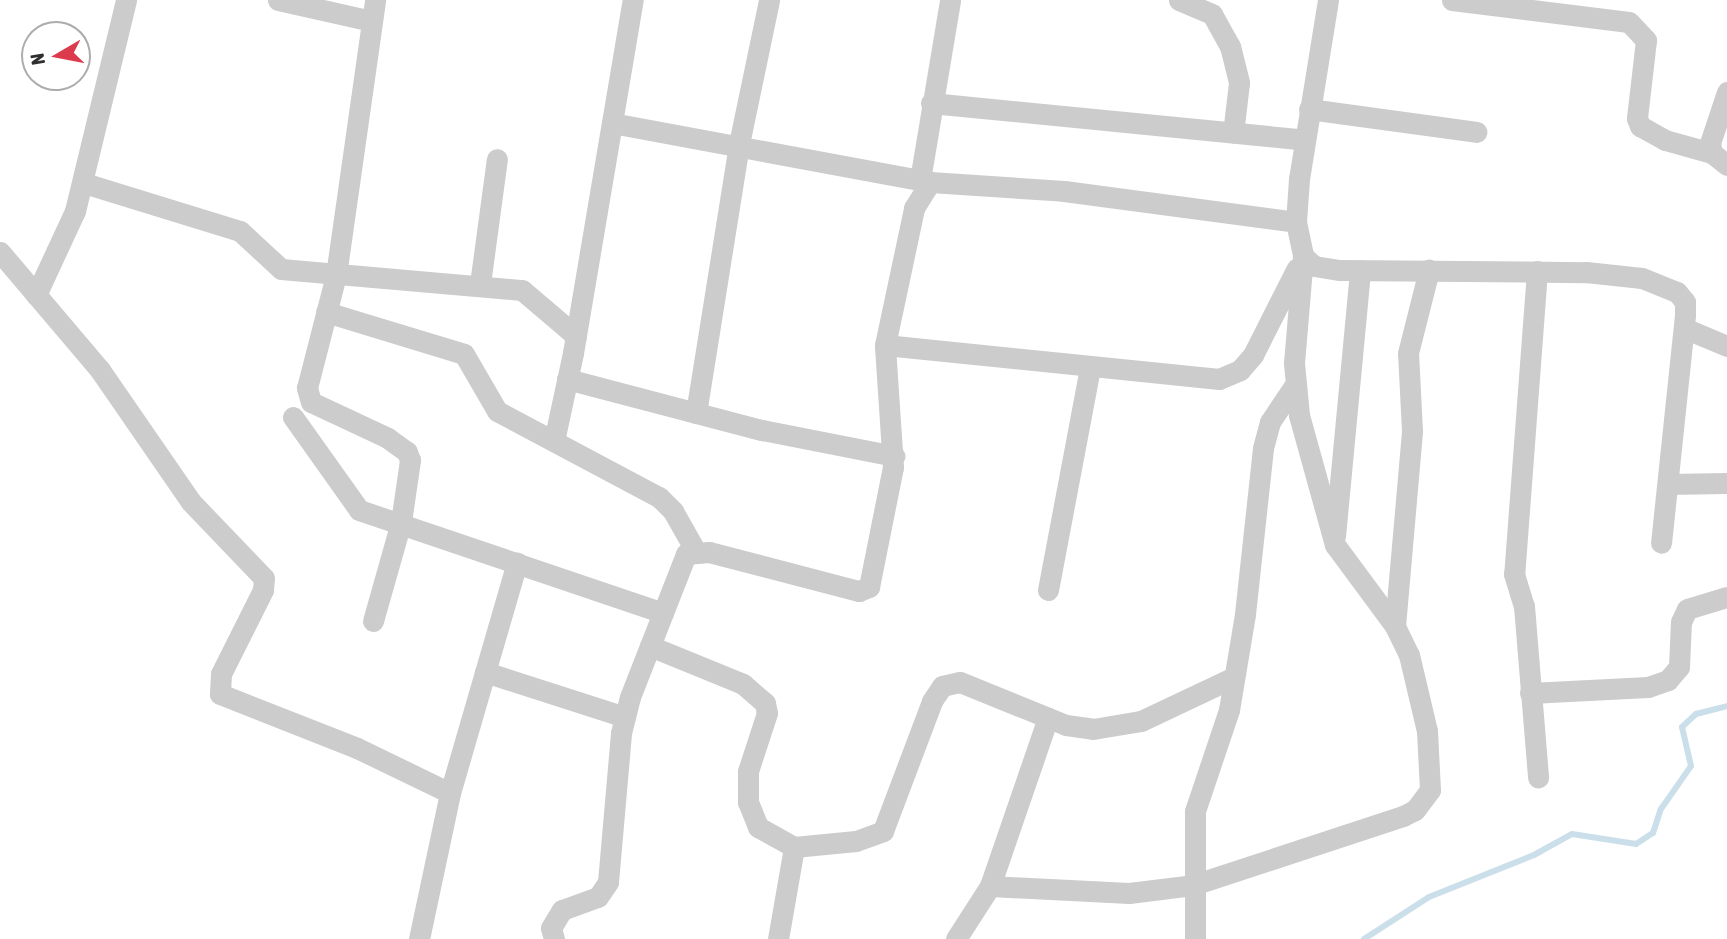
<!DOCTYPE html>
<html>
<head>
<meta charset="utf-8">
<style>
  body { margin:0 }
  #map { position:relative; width:1727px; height:939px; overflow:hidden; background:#fff; font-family:"Asap Condensed",sans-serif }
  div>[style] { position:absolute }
  .stream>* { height:6px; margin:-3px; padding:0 3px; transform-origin:3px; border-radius:3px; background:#cbdfea }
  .minor>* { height:21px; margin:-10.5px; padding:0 10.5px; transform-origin:10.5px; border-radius:10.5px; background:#ccc }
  span { translate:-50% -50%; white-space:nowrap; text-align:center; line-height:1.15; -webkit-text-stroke:7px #fff; paint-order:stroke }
  .north { position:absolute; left:21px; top:21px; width:70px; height:70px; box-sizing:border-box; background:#fff; border:2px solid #acacac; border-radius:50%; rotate:260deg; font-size:19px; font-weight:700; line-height:28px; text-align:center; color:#2f2f2f }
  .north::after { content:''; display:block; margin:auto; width:24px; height:32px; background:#dc3b4e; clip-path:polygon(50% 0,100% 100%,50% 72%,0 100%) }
</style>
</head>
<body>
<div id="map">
  <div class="stream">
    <i style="left:1364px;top:939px;width:77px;rotate:-32.9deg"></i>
    <i style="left:1429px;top:897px;width:113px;rotate:-21.8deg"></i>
    <i style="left:1534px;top:855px;width:43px;rotate:-28.9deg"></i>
    <i style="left:1572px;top:834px;width:65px;rotate:8.9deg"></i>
    <i style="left:1636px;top:844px;width:20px;rotate:-33deg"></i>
    <i style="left:1653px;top:833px;width:25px;rotate:-72deg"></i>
    <i style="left:1661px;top:809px;width:52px;rotate:-55.1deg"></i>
    <i style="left:1691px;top:766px;width:40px;rotate:-103deg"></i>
    <i style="left:1682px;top:727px;width:19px;rotate:-43deg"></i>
    <i style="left:1696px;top:714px;width:32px;rotate:-14deg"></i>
  </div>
  <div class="minor">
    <i style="left:278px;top:0;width:96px;rotate:12.6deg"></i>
    <i style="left:1179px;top:0;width:36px;rotate:23deg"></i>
    <i style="left:1212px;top:14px;width:37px;rotate:61deg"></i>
    <i style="left:1230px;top:46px;width:38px;rotate:76deg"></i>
    <i style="left:1239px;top:83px;width:50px;rotate:96.8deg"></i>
    <i style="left:1328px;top:0;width:181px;rotate:99.2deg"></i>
    <i style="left:1299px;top:179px;width:43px;rotate:94deg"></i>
    <i style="left:1296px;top:222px;width:35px;rotate:78deg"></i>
    <i style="left:1303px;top:256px;width:15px;rotate:42deg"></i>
    <i style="left:1314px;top:266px;width:26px;rotate:9deg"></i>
    <i style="left:1340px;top:270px;width:246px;rotate:0.5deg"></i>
    <i style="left:1586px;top:272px;width:56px;rotate:6.1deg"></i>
    <i style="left:1642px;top:278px;width:38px;rotate:22deg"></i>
    <i style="left:1677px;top:292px;width:13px;rotate:51deg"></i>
    <i style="left:1685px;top:302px;width:13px;rotate:90deg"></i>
    <i style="left:1685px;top:315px;width:229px;rotate:96deg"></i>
    <i style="left:1452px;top:0;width:178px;rotate:7.1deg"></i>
    <i style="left:1629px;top:22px;width:25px;rotate:47deg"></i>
    <i style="left:1646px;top:40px;width:79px;rotate:96.6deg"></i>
    <i style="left:1637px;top:118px;width:9px;rotate:69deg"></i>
    <i style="left:1640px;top:126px;width:29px;rotate:29deg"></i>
    <i style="left:1665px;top:140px;width:49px;rotate:15.5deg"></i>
    <i style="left:1727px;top:92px;width:54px;rotate:108.4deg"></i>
    <i style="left:1710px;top:143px;width:10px;rotate:79deg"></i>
    <i style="left:1712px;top:153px;width:19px;rotate:39deg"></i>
    <i style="left:931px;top:103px;width:376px;rotate:5.6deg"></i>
    <i style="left:1309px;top:109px;width:169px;rotate:7.8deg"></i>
    <i style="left:612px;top:123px;width:323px;rotate:10.5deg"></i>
    <i style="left:920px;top:180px;width:182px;rotate:-80.5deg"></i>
    <i style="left:84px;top:183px;width:163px;rotate:17.1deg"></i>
    <i style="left:240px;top:231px;width:56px;rotate:42.8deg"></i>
    <i style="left:281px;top:269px;width:242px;rotate:5deg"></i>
    <i style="left:522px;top:290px;width:71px;rotate:40.4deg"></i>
    <i style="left:0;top:252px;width:155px;rotate:49.7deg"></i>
    <i style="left:100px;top:370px;width:160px;rotate:55.4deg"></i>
    <i style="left:191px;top:502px;width:105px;rotate:46.2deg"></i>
    <i style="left:264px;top:578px;width:12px;rotate:95deg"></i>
    <i style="left:263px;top:590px;width:94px;rotate:116.6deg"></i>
    <i style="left:221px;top:674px;width:20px;rotate:93deg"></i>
    <i style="left:220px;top:694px;width:147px;rotate:21.5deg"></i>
    <i style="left:357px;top:748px;width:103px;rotate:25.8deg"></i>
    <i style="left:1537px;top:271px;width:304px;rotate:94.3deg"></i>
    <i style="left:1514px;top:574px;width:34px;rotate:73deg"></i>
    <i style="left:1524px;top:606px;width:172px;rotate:85.3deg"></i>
    <i style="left:480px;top:284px;width:126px;rotate:-82.3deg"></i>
    <i style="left:36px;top:295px;width:93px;rotate:-65.1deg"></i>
    <i style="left:75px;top:211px;width:217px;rotate:-76.4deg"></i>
    <i style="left:326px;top:312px;width:144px;rotate:16.9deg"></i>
    <i style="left:464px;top:354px;width:66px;rotate:59.9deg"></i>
    <i style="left:497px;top:411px;width:183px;rotate:28deg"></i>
    <i style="left:659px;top:497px;width:20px;rotate:45deg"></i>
    <i style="left:673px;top:511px;width:45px;rotate:60.6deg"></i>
    <i style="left:1684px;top:328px;width:47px;rotate:22.7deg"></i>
    <i style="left:885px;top:345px;width:336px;rotate:5.8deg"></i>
    <i style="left:1219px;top:379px;width:23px;rotate:-23deg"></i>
    <i style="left:1240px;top:370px;width:20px;rotate:-49deg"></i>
    <i style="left:1253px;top:355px;width:97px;rotate:-63.2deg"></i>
    <i style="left:567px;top:379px;width:202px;rotate:14.7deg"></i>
    <i style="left:762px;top:430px;width:135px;rotate:11.1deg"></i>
    <i style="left:696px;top:413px;width:272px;rotate:-80.9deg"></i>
    <i style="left:739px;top:144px;width:147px;rotate:-78.2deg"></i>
    <i style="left:293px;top:417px;width:114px;rotate:54.6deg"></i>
    <i style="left:359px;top:510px;width:321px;rotate:18.7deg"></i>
    <i style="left:554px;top:441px;width:90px;rotate:-77.8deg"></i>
    <i style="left:573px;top:353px;width:358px;rotate:-80.4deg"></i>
    <i style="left:1668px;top:484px;width:59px;rotate:-1deg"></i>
    <i style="left:1335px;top:536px;width:267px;rotate:-84.6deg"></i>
    <i style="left:1048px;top:590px;width:227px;rotate:-79.3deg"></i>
    <i style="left:373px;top:621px;width:103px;rotate:-74.2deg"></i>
    <i style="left:401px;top:522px;width:63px;rotate:-81.7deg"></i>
    <i style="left:410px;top:460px;width:9px;rotate:-111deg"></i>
    <i style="left:407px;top:452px;width:24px;rotate:-144deg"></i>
    <i style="left:388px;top:438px;width:85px;rotate:-154.9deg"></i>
    <i style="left:311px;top:402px;width:15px;rotate:-106deg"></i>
    <i style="left:307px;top:388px;width:117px;rotate:-75.6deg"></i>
    <i style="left:336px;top:275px;width:278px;rotate:-81.9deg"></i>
    <i style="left:1395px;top:626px;width:196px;rotate:-85deg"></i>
    <i style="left:1412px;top:431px;width:78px;rotate:-92.9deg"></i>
    <i style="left:1408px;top:353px;width:86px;rotate:-75.8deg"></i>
    <i style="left:650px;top:646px;width:100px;rotate:22.2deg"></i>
    <i style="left:743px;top:684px;width:29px;rotate:41deg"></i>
    <i style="left:765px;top:703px;width:10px;rotate:79deg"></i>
    <i style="left:767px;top:713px;width:61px;rotate:108.1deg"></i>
    <i style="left:748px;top:771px;width:31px;rotate:90deg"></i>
    <i style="left:748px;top:802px;width:27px;rotate:68deg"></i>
    <i style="left:758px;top:827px;width:41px;rotate:29.1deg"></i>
    <i style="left:485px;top:672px;width:147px;rotate:17.8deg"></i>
    <i style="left:1530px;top:693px;width:118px;rotate:-2.9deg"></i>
    <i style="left:1648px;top:687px;width:21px;rotate:-19deg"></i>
    <i style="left:1668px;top:680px;width:17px;rotate:-50deg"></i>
    <i style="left:1679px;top:667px;width:45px;rotate:-87.5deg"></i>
    <i style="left:1681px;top:622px;width:14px;rotate:-65deg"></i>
    <i style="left:1687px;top:609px;width:42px;rotate:-16.7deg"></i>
    <i style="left:990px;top:886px;width:139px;rotate:2.9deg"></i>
    <i style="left:1129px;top:893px;width:64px;rotate:-7.1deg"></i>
    <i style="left:1193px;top:885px;width:221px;rotate:-18.2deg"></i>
    <i style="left:1403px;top:816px;width:13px;rotate:-27deg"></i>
    <i style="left:1415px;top:810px;width:25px;rotate:-53deg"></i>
    <i style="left:1430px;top:790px;width:59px;rotate:-92.9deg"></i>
    <i style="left:1427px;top:731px;width:78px;rotate:-103.3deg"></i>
    <i style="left:1409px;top:655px;width:32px;rotate:-116deg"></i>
    <i style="left:1395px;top:626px;width:101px;rotate:-126.5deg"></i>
    <i style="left:1335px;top:545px;width:135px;rotate:-105.5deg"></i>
    <i style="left:1299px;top:415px;width:52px;rotate:-95.5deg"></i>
    <i style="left:1294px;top:363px;width:107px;rotate:-85.2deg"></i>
    <i style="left:419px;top:939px;width:149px;rotate:-78deg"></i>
    <i style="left:450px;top:793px;width:240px;rotate:-73.8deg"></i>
    <i style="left:554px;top:939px;width:11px;rotate:-105deg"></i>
    <i style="left:551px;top:928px;width:21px;rotate:-59deg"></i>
    <i style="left:562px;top:910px;width:38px;rotate:-20deg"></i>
    <i style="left:598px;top:897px;width:18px;rotate:-56deg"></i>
    <i style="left:608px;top:882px;width:150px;rotate:-85deg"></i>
    <i style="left:621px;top:733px;width:37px;rotate:-76deg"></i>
    <i style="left:630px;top:697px;width:154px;rotate:-68.6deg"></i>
    <i style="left:686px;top:554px;width:23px;rotate:-5deg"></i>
    <i style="left:709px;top:552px;width:155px;rotate:14.6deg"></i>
    <i style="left:859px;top:591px;width:11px;rotate:-22deg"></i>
    <i style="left:869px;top:587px;width:122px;rotate:-78.7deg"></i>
    <i style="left:893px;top:467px;width:122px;rotate:-93.8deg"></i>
    <i style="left:885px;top:345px;width:140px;rotate:-78deg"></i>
    <i style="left:914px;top:208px;width:31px;rotate:-58deg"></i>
    <i style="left:930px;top:182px;width:134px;rotate:3.8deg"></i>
    <i style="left:1064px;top:191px;width:234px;rotate:7.6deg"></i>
    <i style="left:778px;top:939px;width:93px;rotate:-80.1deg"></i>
    <i style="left:794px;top:847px;width:62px;rotate:-5.5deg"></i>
    <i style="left:856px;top:841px;width:29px;rotate:-20deg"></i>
    <i style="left:883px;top:831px;width:139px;rotate:-69.3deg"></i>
    <i style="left:932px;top:701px;width:18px;rotate:-56deg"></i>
    <i style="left:942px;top:686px;width:18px;rotate:-13deg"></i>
    <i style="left:960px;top:682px;width:114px;rotate:22.1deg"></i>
    <i style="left:1066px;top:725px;width:27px;rotate:8deg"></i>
    <i style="left:1093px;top:729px;width:49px;rotate:-9.5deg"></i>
    <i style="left:1141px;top:721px;width:103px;rotate:-25.3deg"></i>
    <i style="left:956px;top:939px;width:63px;rotate:-57.3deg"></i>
    <i style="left:990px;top:886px;width:178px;rotate:-71deg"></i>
    <i style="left:1195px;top:939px;width:128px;rotate:-90deg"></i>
    <i style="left:1195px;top:811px;width:107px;rotate:-71.4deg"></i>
    <i style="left:1229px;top:710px;width:97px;rotate:-80.5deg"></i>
    <i style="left:1245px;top:614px;width:167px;rotate:-83.8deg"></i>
    <i style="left:1263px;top:448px;width:27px;rotate:-75deg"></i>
    <i style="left:1270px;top:422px;width:43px;rotate:-56.3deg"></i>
  </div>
  <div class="north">N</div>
</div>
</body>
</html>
